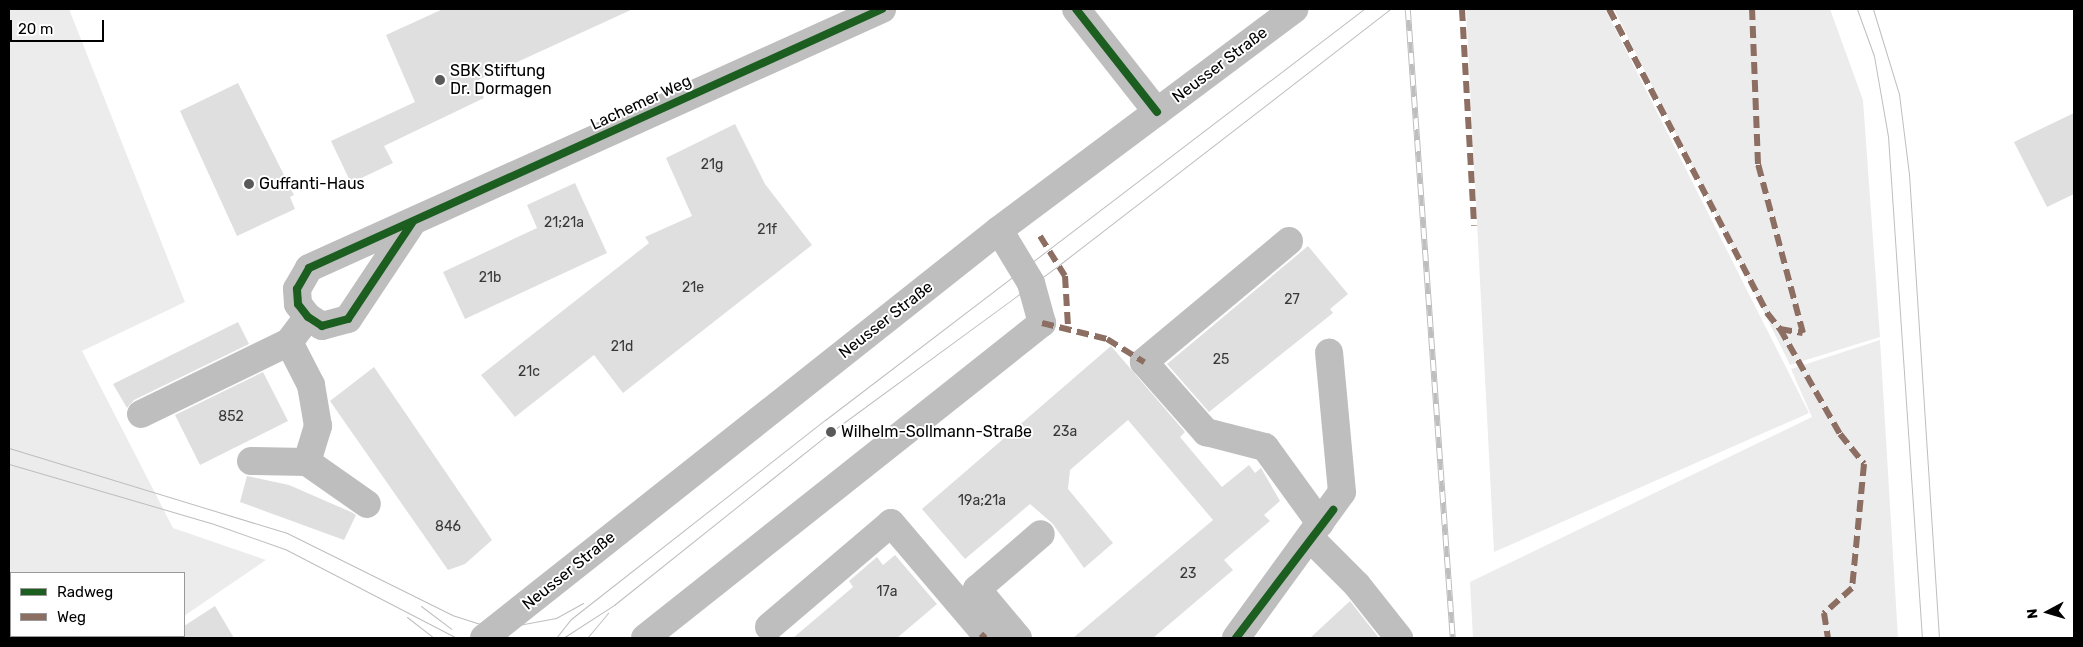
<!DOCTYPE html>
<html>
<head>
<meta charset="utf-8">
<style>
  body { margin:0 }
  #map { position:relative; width:2083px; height:647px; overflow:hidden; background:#fff; font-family:Rubik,sans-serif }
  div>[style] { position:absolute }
  .green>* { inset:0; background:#ececec }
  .building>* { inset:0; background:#dfdfdf }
  .minor>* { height:28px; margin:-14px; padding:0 14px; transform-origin:14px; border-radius:14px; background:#bebebe }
  .major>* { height:28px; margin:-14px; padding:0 14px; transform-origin:14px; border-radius:14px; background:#bebebe }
  .tram>* { height:1px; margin:-0.5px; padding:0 0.5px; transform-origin:0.5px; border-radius:0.5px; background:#bebebe }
  .rail>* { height:5.5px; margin-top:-2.75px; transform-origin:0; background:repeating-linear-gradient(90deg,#fff 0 11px,#bebebe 0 22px); box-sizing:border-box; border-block:1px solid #bebebe }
  .quiet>* { height:6px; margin-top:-3px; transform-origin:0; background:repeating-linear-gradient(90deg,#8d6e63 0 12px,transparent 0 18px) }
  .cycleway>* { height:8px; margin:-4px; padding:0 4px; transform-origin:4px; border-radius:4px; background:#1b5e20 }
  .dots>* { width:14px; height:14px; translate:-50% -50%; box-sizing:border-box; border:2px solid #fff; border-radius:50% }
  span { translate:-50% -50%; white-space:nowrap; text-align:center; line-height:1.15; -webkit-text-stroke:4px #fff; paint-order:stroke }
  .number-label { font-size:14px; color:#383838 }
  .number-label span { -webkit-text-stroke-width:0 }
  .street-label { font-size:16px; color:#000 }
  .poi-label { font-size:16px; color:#000 }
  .left { translate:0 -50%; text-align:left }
  .frame { position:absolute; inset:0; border:10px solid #000; pointer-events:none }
  .legend { position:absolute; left:10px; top:572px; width:175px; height:65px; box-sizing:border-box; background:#fff; border:1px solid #999; margin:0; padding:6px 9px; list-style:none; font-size:15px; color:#000 }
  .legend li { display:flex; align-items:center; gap:10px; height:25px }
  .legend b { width:25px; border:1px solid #999 }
  .north { position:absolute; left:2023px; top:587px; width:50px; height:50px; -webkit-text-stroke:4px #fff; paint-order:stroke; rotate:264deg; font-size:14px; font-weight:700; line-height:20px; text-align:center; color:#000 }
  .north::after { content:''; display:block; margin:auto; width:18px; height:22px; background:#000; clip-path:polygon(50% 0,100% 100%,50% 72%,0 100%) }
  .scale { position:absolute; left:10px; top:20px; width:94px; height:22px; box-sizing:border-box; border:2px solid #000; border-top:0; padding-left:6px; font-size:15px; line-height:18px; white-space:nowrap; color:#000; -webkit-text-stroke:4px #fff; paint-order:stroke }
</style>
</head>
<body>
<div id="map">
  <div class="green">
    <i style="clip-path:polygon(9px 9px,69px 9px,185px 302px,82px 351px,173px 528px,266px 560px,184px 616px,184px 573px,11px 573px,11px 636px,154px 636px,150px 638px,9px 638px)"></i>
    <i style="clip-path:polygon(1466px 9px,1605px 9px,1809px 413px,1494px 552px)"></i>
    <i style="clip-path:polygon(1614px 9px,1830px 9px,1863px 100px,1880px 337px,1790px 365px)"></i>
    <i style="clip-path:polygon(1880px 340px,1898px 638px,1473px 638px,1470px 582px,1812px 417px,1791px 369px)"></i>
  </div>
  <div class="building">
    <i style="clip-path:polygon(443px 9px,633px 9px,476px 81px,484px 98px,384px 146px,393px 163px,351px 183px,331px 141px,415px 102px,386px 35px)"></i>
    <i style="clip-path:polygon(238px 83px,294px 195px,290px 197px,295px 209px,237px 236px,180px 111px)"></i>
    <i style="clip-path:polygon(2074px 113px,2074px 194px,2047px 207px,2014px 142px)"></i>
    <i style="clip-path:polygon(735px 124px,765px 184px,812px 245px,623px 393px,594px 355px,515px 417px,481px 375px,649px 243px,645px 237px,692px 216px,666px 158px)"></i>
    <i style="clip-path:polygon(575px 183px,607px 253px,465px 319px,443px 272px,537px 228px,527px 205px)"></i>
    <i style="clip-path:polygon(1308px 246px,1348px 294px,1330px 309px,1333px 313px,1209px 412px,1167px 364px)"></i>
    <i style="clip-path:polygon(238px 322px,249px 344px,134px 400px,127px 408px,113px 384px)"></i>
    <i style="clip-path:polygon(1111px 346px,1185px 432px,1180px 437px,1222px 487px,1249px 465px,1255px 473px,1261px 468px,1280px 501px,1264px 515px,1270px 521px,1224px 560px,1233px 570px,1153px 638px,1073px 638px,1213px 520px,1128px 420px,1070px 470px,1068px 489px,1113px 543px,1084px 568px,1053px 524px,1030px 504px,965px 559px,922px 509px)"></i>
    <i style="clip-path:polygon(374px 367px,492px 540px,465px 564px,448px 570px,330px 401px)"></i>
    <i style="clip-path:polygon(263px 372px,288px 421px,200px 465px,175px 415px)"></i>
    <i style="clip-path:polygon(247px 476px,289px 485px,351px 512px,356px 515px,344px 540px,240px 502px)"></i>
    <i style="clip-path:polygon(895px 555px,937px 604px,897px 638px,793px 638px,853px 587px,849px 581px,877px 557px,883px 565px)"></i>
    <i style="clip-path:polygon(1350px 601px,1379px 638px,1310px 638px)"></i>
    <i style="clip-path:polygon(215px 606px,234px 638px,165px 638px,184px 636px,184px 626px)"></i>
  </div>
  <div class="minor">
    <i style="left:1076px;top:9px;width:131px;rotate:51.8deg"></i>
    <i style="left:412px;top:223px;width:115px;rotate:123.7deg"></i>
    <i style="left:348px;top:319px;width:27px;rotate:165deg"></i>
    <i style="left:322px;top:326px;width:17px;rotate:-147deg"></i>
    <i style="left:308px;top:317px;width:16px;rotate:-128deg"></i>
    <i style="left:298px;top:304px;width:15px;rotate:-94deg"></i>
    <i style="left:297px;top:289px;width:24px;rotate:-60deg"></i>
    <i style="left:309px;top:268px;width:629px;rotate:-24.32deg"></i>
    <i style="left:1289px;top:241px;width:189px;rotate:140.2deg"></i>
    <i style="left:1144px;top:362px;width:94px;rotate:48.5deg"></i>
    <i style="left:1206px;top:432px;width:61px;rotate:14.3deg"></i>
    <i style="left:1265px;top:447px;width:94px;rotate:54.1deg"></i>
    <i style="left:141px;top:414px;width:165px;rotate:-25.9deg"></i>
    <i style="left:289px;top:342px;width:31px;rotate:-53deg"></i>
    <i style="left:251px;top:461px;width:56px;rotate:1deg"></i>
    <i style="left:307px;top:462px;width:38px;rotate:-73deg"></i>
    <i style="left:318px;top:426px;width:42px;rotate:-99.7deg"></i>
    <i style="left:311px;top:385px;width:48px;rotate:-117.1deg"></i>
    <i style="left:307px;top:462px;width:73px;rotate:35deg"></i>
    <i style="left:1310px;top:538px;width:66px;rotate:45deg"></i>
    <i style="left:1357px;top:585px;width:68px;rotate:51.6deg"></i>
    <i style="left:769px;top:627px;width:160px;rotate:-40.4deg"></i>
    <i style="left:891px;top:523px;width:151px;rotate:49.6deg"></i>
    <i style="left:645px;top:638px;width:507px;rotate:-38.43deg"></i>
    <i style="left:1042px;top:323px;width:41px;rotate:-105.4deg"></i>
    <i style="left:1031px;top:283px;width:62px;rotate:-121.1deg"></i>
    <i style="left:1018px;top:638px;width:64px;rotate:-129.9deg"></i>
    <i style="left:977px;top:589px;width:84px;rotate:-40.7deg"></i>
    <i style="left:1236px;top:638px;width:180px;rotate:-54deg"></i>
    <i style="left:1342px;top:492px;width:140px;rotate:-95.3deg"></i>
  </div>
  <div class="major">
    <i style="left:484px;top:638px;width:657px;rotate:-38.39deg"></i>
    <i style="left:999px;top:230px;width:369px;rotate:-36.8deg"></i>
  </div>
  <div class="tram">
    <i style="left:1857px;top:9px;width:50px;rotate:70.1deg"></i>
    <i style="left:1874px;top:56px;width:81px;rotate:80.1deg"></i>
    <i style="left:1888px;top:136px;width:503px;rotate:86.13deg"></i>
    <i style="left:1873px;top:9px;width:89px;rotate:73deg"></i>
    <i style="left:1899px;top:94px;width:81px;rotate:82.9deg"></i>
    <i style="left:1909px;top:174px;width:465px;rotate:86.3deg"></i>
    <i style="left:9px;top:448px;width:291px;rotate:17deg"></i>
    <i style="left:287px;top:533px;width:184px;rotate:26.4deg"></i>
    <i style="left:452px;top:615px;width:46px;rotate:17.7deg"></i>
    <i style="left:496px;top:629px;width:61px;rotate:-10.4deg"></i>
    <i style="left:556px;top:618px;width:31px;rotate:-29deg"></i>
    <i style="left:9px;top:464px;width:210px;rotate:16.3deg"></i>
    <i style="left:211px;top:523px;width:78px;rotate:19.4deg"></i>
    <i style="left:285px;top:549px;width:194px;rotate:27.4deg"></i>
    <i style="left:421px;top:606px;width:38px;rotate:37deg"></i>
    <i style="left:407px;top:617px;width:34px;rotate:38deg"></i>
    <i style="left:556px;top:638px;width:24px;rotate:-52deg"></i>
    <i style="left:571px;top:619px;width:323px;rotate:-38.1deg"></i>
    <i style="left:825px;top:420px;width:678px;rotate:-37.33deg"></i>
    <i style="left:563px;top:638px;width:61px;rotate:-32.9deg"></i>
    <i style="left:614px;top:605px;width:278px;rotate:-38.6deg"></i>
    <i style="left:831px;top:432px;width:283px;rotate:-36.2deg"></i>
    <i style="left:1059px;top:265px;width:418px;rotate:-37.7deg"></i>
    <i style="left:587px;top:638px;width:33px;rotate:-50deg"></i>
  </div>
  <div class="rail">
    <i style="left:1408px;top:9px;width:631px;rotate:85.91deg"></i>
  </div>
  <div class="quiet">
    <i style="left:1462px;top:9px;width:217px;rotate:86.8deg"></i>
    <i style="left:1609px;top:9px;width:343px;rotate:62.5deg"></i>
    <i style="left:1767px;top:313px;width:21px;rotate:51deg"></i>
    <i style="left:1780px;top:329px;width:23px;rotate:10deg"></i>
    <i style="left:1803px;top:333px;width:175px;rotate:-104.9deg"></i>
    <i style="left:1758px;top:164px;width:155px;rotate:-92.2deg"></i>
    <i style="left:1040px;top:236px;width:47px;rotate:58deg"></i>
    <i style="left:1065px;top:276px;width:51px;rotate:86.6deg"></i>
    <i style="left:1042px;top:323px;width:67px;rotate:13.8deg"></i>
    <i style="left:1107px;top:339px;width:44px;rotate:31.9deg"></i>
    <i style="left:1780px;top:329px;width:121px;rotate:60.3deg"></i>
    <i style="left:1840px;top:434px;width:38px;rotate:51deg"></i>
    <i style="left:1864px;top:464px;width:125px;rotate:95.5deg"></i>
    <i style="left:1852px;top:588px;width:38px;rotate:138deg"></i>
    <i style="left:1824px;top:613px;width:25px;rotate:81deg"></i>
    <i style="left:981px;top:638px;width:6px;rotate:-45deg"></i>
  </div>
  <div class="cycleway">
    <i style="left:1076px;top:9px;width:131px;rotate:51.8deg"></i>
    <i style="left:412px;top:223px;width:115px;rotate:123.7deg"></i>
    <i style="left:348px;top:319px;width:27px;rotate:165deg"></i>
    <i style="left:322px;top:326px;width:17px;rotate:-147deg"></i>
    <i style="left:308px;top:317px;width:16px;rotate:-128deg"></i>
    <i style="left:298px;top:304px;width:15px;rotate:-94deg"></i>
    <i style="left:297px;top:289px;width:24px;rotate:-60deg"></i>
    <i style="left:309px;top:268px;width:629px;rotate:-24.32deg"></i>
    <i style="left:1236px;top:638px;width:161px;rotate:-52.8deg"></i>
  </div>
  <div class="dots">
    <i style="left:440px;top:80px;background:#595959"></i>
    <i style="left:249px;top:184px;background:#595959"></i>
    <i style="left:831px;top:432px;background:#595959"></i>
  </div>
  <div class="number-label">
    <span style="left:712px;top:165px">21g</span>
    <span style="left:564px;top:223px">21;21a</span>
    <span style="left:767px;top:230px">21f</span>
    <span style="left:490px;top:278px">21b</span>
    <span style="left:693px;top:288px">21e</span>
    <span style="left:1292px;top:300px">27</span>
    <span style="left:622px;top:347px">21d</span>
    <span style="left:1221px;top:360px">25</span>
    <span style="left:529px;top:372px">21c</span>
    <span style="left:231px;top:417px">852</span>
    <span style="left:1065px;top:432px">23a</span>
    <span style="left:982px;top:501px">19a;21a</span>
    <span style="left:448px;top:527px">846</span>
    <span style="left:1188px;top:574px">23</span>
    <span style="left:887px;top:592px">17a</span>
  </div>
  <div class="street-label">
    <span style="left:1220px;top:65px;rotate:-37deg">Neusser Straße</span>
    <span style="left:641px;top:103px;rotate:-25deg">Lachemer Weg</span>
    <span style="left:886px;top:320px;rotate:-38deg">Neusser Straße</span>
    <span style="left:569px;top:571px;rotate:-39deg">Neusser Straße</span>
  </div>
  <div class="poi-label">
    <span class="left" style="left:450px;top:80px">SBK Stiftung<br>Dr. Dormagen</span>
    <span class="left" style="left:259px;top:184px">Guffanti-Haus</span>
    <span class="left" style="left:841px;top:432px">Wilhelm-Sollmann-Straße</span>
  </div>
  <div class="frame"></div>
  <ul class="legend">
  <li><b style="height:6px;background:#1b5e20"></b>Radweg</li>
  <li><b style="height:6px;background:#8d6e63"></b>Weg</li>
  </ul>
  <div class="north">N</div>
  <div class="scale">20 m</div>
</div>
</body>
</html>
